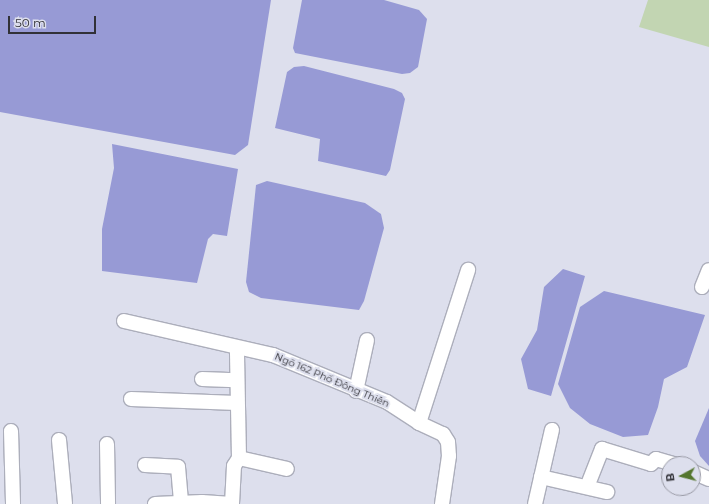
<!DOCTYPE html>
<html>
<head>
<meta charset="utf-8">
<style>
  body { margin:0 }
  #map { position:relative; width:709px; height:504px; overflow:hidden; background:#dddfed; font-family:Montserrat,sans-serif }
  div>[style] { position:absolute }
  .green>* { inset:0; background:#c2d5b2 }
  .water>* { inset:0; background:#979ad5 }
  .roads { filter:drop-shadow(1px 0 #acaebb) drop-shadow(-1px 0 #acaebb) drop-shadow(0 1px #acaebb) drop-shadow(0 -1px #acaebb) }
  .minor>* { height:14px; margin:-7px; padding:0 7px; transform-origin:7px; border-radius:7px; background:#fff }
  span { translate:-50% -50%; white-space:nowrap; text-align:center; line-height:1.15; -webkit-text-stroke:4px #dddfed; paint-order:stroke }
  .street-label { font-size:10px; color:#313137 }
  .north { position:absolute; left:661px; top:456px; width:40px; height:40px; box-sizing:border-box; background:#dddfed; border:1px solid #9899a4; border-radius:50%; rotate:263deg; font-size:11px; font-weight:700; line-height:16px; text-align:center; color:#313137 }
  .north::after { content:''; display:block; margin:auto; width:14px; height:18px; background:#54762e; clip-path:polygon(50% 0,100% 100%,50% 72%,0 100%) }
  .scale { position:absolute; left:8px; top:16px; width:88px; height:18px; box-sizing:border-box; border:2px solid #313137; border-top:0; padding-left:5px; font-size:12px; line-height:14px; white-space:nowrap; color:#313137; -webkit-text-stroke:3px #dddfed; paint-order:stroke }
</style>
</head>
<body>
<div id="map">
  <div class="green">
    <i style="clip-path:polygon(648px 0,709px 0,709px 47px,639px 27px)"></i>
  </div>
  <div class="water">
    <i style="clip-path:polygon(0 0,271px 0,248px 145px,235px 155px,0 112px)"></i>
    <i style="clip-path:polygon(302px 0,384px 0,419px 10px,427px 19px,418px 67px,410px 73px,402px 74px,295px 53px,293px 48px)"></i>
    <i style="clip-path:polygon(304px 66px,394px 89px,402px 93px,405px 99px,390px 170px,386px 176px,318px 161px,320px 139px,275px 128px,287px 72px,294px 67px)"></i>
    <i style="clip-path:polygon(112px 144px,238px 169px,227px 236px,213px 234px,208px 239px,197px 283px,102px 271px,102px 229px,114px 168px)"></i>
    <i style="clip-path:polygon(267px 181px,365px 203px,381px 214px,384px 228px,364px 301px,359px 310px,261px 298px,249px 292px,246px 282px,256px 185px)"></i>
    <i style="clip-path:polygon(563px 269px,585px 276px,551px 396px,528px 389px,521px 359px,537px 330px,544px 287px)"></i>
    <i style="clip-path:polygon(604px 291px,705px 315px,687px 367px,664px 379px,658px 407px,648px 435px,623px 437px,590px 424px,570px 408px,558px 384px,580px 307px)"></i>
    <i style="clip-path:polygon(709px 408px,709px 466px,700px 456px,695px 441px)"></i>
  </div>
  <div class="roads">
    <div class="minor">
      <i style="left:702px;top:287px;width:18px;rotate:-68deg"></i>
      <i style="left:124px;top:321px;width:153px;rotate:12.9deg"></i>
      <i style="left:273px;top:355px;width:123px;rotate:22.4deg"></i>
      <i style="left:387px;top:402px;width:38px;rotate:33deg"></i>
      <i style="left:419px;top:423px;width:26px;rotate:25deg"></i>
      <i style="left:443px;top:434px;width:9px;rotate:58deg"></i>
      <i style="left:448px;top:442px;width:14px;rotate:86deg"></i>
      <i style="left:449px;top:456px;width:49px;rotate:98.3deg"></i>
      <i style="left:202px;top:379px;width:34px;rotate:2deg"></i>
      <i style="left:356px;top:391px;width:52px;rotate:-77.8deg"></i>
      <i style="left:131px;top:399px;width:106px;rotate:2.2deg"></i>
      <i style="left:419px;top:423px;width:161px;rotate:-72.2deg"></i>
      <i style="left:11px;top:431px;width:73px;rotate:88.4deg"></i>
      <i style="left:59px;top:440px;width:64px;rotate:84.6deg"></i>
      <i style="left:107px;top:444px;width:60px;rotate:89deg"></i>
      <i style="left:239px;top:458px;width:49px;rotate:12.9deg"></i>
      <i style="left:145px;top:465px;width:33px;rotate:3deg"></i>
      <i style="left:178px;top:467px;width:36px;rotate:85deg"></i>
      <i style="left:693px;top:472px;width:17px;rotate:24deg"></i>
      <i style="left:541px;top:477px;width:68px;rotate:12.8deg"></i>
      <i style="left:587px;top:487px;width:41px;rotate:-68.5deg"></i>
      <i style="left:602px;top:449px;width:51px;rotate:17deg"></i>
      <i style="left:651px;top:464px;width:7px;rotate:-45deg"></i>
      <i style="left:656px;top:459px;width:19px;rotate:16deg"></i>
      <i style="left:155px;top:504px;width:47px;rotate:-2.4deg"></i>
      <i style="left:202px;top:502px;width:26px;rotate:4deg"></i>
      <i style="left:232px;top:504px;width:38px;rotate:-87deg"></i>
      <i style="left:234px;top:466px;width:9px;rotate:-58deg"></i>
      <i style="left:239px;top:458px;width:109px;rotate:-91.1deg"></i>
      <i style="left:535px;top:504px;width:76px;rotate:-77.1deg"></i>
    </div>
  </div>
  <div class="street-label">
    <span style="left:332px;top:380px;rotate:23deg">Ngõ 162 Phố Đông Thiên</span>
  </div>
  <div class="north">B</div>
  <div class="scale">50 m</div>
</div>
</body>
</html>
